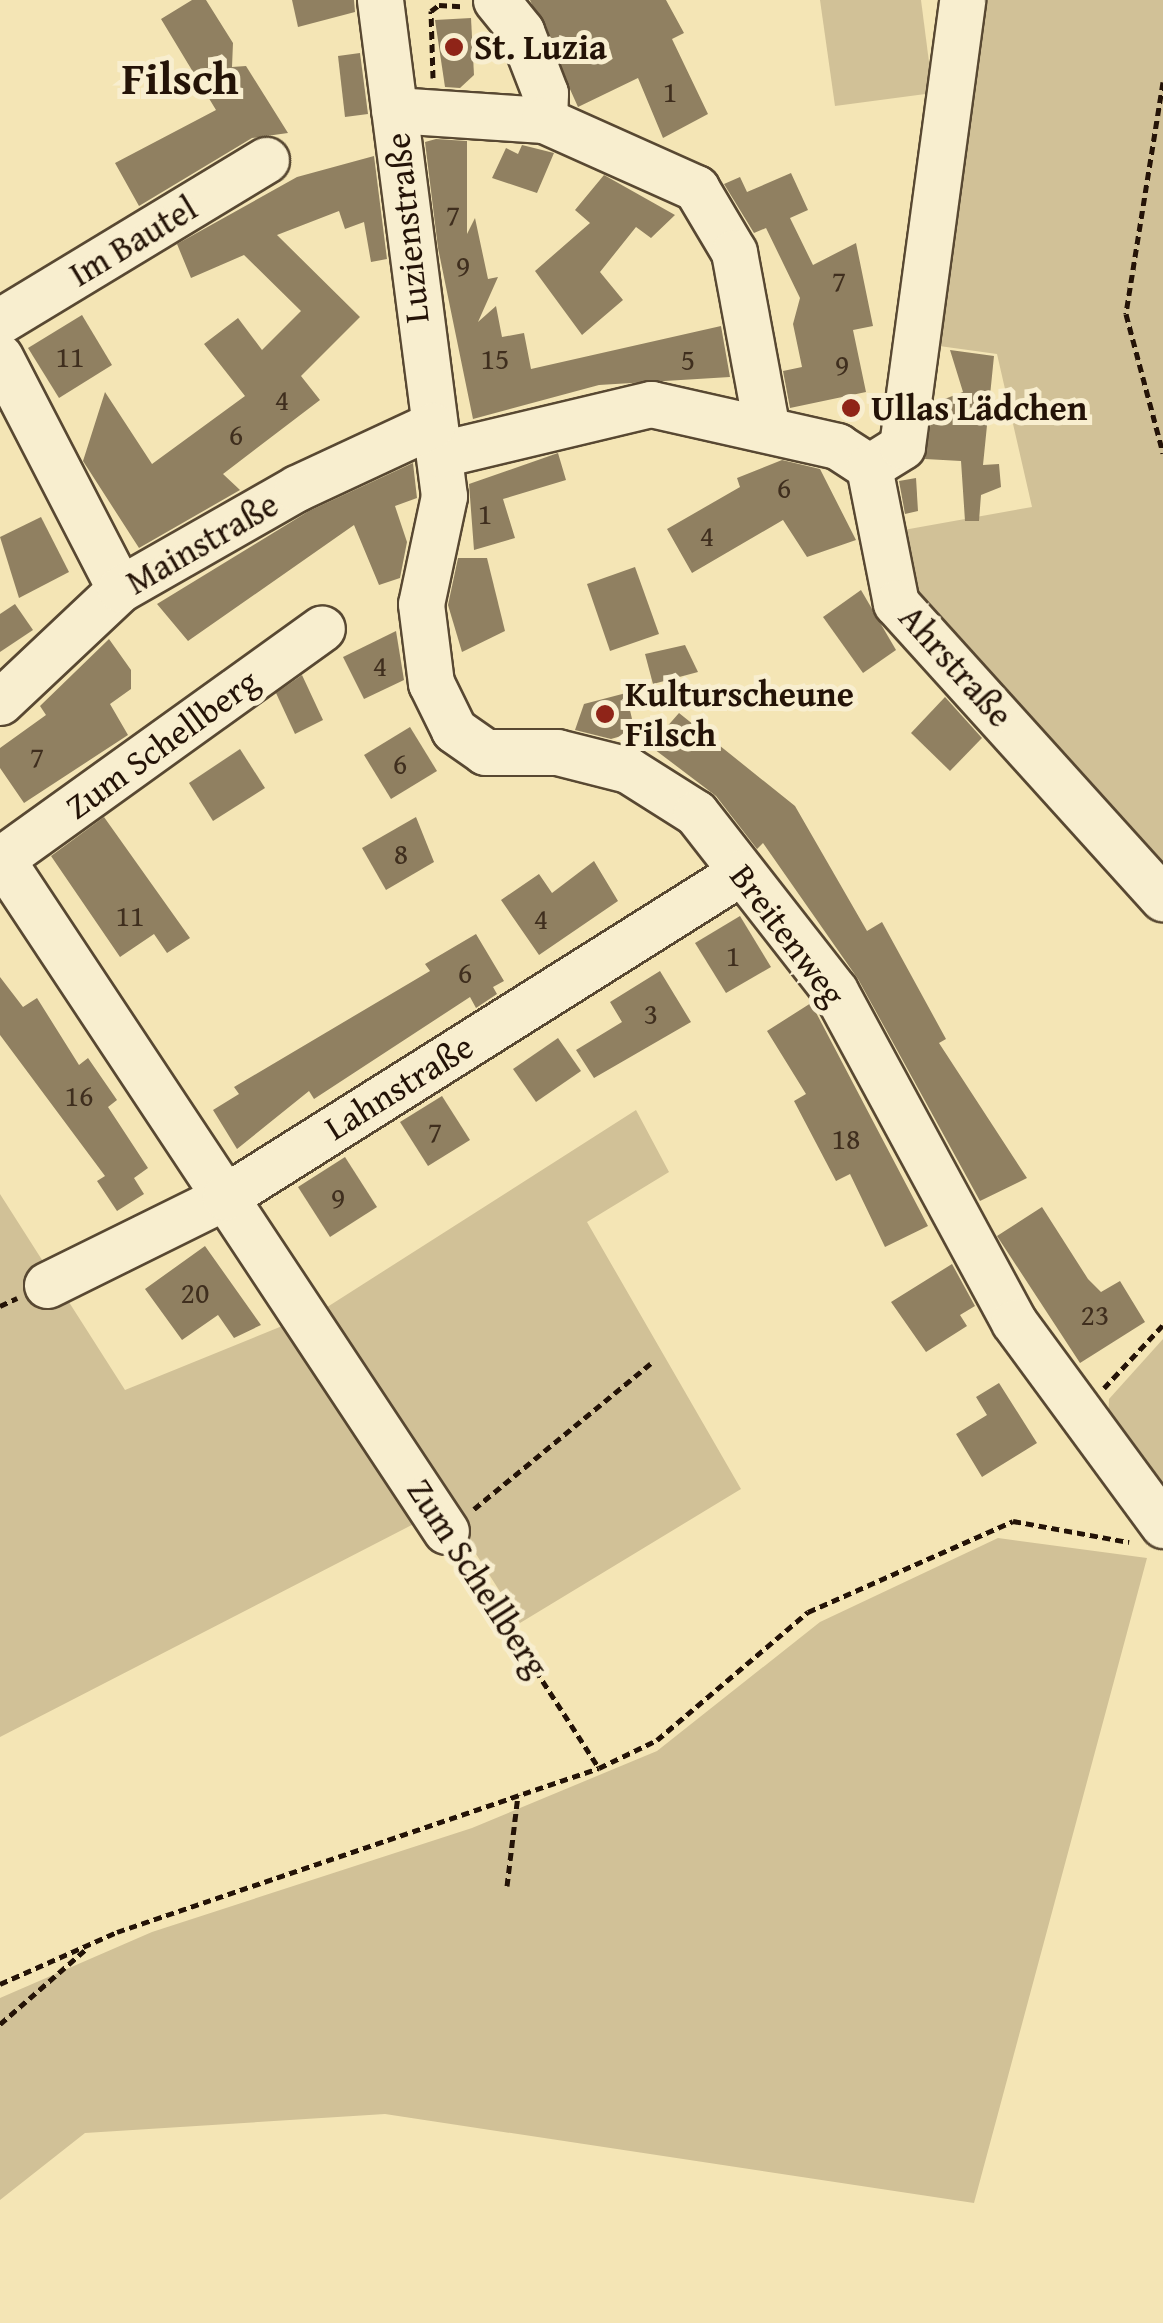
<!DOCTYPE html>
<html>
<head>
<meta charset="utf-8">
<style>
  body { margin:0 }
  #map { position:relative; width:1163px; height:2323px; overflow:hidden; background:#f4e5b5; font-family:"Gentium Book Plus",serif }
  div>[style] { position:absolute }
  .green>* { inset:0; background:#d1c197 }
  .building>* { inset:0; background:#908061 }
  .path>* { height:5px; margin-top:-2.5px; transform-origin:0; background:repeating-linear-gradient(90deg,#241307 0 8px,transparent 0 13px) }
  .roads { filter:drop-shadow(2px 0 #584832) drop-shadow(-2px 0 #584832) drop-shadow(0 2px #584832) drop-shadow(0 -2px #584832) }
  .minor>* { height:45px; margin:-22.5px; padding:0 22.5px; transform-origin:22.5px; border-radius:22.5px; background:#f8eecf }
  .dots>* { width:28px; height:28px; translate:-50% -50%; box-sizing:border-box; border:5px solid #f8eecf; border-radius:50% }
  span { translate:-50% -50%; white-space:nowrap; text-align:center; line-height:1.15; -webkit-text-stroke:10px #f8eecf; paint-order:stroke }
  .number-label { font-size:30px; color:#3f2e1e }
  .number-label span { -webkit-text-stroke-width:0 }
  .poi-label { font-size:35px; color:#241307; font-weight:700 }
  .left { translate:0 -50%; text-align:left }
  .street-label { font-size:35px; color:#241307 }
  .district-label { font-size:45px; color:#241307; font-weight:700 }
</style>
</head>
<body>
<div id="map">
  <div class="green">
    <i style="clip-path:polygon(820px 0,921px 0,933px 93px,835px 106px)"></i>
    <i style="clip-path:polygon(980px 0,1163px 0,1163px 880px,919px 593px,898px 531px,1032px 507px,997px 354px,932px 345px)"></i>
    <i style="clip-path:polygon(636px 1110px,669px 1172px,587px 1222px,741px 1489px,520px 1623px,321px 1311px)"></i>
    <i style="clip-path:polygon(0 1194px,125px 1390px,292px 1322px,437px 1512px,0 1737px)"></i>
    <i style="clip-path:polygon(1163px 1339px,1163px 1502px,1108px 1426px,1109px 1399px)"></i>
    <i style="clip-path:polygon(998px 1538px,1147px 1558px,974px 2203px,385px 2114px,85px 2133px,0 2200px,0 1998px,152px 1932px,472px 1828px,657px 1751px,820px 1622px)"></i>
  </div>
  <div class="building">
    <i style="clip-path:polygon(192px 0,206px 0,233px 43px,232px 67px,246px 66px,288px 133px,252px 138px,139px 206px,115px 163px,216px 110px,161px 19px)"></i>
    <i style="clip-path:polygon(292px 0,354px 0,355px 12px,298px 27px)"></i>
    <i style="clip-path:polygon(530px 0,666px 0,684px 33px,672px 39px,708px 114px,663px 138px,638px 78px,578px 107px)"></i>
    <i style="clip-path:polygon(471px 18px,474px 75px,460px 88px,445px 87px,435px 20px)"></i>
    <i style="clip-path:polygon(360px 53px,368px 114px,345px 117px,338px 56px)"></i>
    <i style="clip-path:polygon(436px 139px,467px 141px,467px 234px,475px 218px,488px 279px,498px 277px,478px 322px,496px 306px,502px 337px,524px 333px,531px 369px,721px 326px,730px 377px,599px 385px,473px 419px,438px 248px,425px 142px)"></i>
    <i style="clip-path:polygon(522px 145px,554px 153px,537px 193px,492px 178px,506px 148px,518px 154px)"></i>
    <i style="clip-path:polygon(374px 156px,387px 259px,371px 262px,364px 222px,345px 229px,339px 211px,277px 235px,360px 317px,301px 376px,320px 400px,223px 474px,240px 490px,139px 548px,83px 461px,105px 392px,152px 464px,245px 396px,204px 344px,238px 318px,262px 350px,301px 311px,244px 255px,191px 278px,177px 244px,297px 177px)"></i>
    <i style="clip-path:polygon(791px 173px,808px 210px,790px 218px,813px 265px,856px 243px,873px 326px,853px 330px,866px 392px,790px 408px,783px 371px,802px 367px,793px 324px,800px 298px,766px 228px,754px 233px,724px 184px,740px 177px,747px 192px)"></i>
    <i style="clip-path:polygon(604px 175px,675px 215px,651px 238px,636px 227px,600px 272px,623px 300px,582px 335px,535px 271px,590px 223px,575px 210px)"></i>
    <i style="clip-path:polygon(82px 315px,112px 365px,59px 398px,28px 348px)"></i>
    <i style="clip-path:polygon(950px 350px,994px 356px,983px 465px,999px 464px,1001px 487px,981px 495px,979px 521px,965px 521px,961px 461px,925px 459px,934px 403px,963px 392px)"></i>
    <i style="clip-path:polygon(558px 453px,566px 480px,503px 499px,515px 538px,474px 550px,469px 484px)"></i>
    <i style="clip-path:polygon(782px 460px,820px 469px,856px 540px,807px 557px,783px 520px,692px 573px,667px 529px,740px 487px,737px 478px)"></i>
    <i style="clip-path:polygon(413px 463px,417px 498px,395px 506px,407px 542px,400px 578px,379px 585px,354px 525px,188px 641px,157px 604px,309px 511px)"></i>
    <i style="clip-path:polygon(916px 478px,918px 511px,905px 514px,899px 481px)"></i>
    <i style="clip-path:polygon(41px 517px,69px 572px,19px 598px,0 537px)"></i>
    <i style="clip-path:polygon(458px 558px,487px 558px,505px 631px,462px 652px,448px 605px)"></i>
    <i style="clip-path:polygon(635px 567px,659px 634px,610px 651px,587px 584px)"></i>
    <i style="clip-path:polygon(861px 590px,896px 650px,863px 673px,823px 617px)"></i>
    <i style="clip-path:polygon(15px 604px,33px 630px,0 652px,0 614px)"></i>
    <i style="clip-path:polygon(396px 631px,404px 680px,364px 699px,343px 657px)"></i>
    <i style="clip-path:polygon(109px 639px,131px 670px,131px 689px,110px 704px,128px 735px,24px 803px,0 768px,0 748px,46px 715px,40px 706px)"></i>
    <i style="clip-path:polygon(685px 645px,698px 672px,653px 684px,645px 654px)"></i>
    <i style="clip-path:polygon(302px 675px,323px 720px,295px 734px,276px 693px)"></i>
    <i style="clip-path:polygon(626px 693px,635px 732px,611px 739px,575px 730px,584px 704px)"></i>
    <i style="clip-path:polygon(945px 697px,982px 738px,950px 771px,911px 733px)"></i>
    <i style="clip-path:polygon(679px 713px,795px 806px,867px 931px,882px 922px,946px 1039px,939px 1043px,1027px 1178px,980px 1201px,858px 979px,763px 843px,757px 849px,716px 796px,650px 746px)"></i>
    <i style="clip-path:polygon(410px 727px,437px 771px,391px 799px,364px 755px)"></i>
    <i style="clip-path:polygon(240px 749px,265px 788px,213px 821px,189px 783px)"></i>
    <i style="clip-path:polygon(104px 817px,190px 938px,167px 953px,154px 934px,120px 957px,51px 856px)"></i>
    <i style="clip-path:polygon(416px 817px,434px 862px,386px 890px,362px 848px)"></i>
    <i style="clip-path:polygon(594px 861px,618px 901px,539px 955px,501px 900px,539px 874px,552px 893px)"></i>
    <i style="clip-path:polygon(740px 916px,771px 967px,726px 993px,695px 943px)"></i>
    <i style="clip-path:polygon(476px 934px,504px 981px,493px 987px,497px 994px,476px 1008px,470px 997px,314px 1099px,309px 1091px,237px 1149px,213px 1110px,239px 1094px,234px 1087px,430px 971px,425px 964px)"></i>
    <i style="clip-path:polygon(660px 971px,691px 1022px,594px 1078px,576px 1050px,622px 1022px,610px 1002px)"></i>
    <i style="clip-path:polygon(0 977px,23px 1007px,37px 998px,79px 1065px,88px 1058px,117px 1100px,108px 1107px,148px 1168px,134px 1178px,144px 1194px,117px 1211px,97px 1181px,105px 1176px,0 1035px)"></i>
    <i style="clip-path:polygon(811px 1003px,928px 1226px,885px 1247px,850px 1174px,836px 1181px,794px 1101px,806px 1094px,767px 1031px)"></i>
    <i style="clip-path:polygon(558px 1038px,581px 1071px,536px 1102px,513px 1069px)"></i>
    <i style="clip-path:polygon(442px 1096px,470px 1140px,428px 1166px,400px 1122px)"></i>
    <i style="clip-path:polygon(345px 1157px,377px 1207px,330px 1237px,298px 1187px)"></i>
    <i style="clip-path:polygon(1042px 1207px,1088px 1279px,1101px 1292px,1120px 1281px,1145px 1322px,1080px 1363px,997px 1236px)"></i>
    <i style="clip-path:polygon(205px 1246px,261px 1325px,234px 1338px,218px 1315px,182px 1340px,145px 1289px)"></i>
    <i style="clip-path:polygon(952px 1264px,975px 1306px,960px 1315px,967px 1326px,926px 1352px,891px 1302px)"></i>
    <i style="clip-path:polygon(999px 1383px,1037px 1443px,982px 1477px,956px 1434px,987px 1415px,976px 1397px)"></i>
  </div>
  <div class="path">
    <i style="left:439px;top:5px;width:22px;rotate:3deg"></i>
    <i style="left:433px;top:78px;width:67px;rotate:-91.7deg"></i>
    <i style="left:431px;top:11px;width:10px;rotate:-37deg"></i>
    <i style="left:1163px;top:82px;width:235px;rotate:99.1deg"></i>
    <i style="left:1126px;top:314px;width:144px;rotate:75.1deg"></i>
    <i style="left:0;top:1306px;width:19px;rotate:-25deg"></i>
    <i style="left:1104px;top:1388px;width:86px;rotate:-46.9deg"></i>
    <i style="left:474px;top:1509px;width:229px;rotate:-39.5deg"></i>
    <i style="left:465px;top:1561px;width:247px;rotate:57.1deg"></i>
    <i style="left:507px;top:1886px;width:92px;rotate:-83.1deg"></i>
    <i style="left:0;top:1984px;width:128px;rotate:-24deg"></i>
    <i style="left:117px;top:1932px;width:509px;rotate:-18.79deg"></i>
    <i style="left:599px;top:1768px;width:64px;rotate:-25.8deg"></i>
    <i style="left:657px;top:1740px;width:198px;rotate:-40.3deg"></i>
    <i style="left:808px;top:1612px;width:224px;rotate:-23.9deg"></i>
    <i style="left:1013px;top:1521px;width:118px;rotate:10.3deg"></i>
    <i style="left:0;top:2024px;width:114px;rotate:-41.1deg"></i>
  </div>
  <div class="roads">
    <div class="minor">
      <i style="left:380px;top:0;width:500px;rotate:82.65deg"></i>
      <i style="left:444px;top:496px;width:110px;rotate:102deg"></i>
      <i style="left:421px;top:604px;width:80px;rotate:82.8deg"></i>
      <i style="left:431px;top:683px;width:52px;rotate:63.9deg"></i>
      <i style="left:454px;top:730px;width:38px;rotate:35deg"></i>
      <i style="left:485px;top:752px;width:72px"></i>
      <i style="left:557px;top:752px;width:73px;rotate:14.2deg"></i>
      <i style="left:628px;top:770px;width:80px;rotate:32.3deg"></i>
      <i style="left:696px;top:813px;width:226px;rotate:52deg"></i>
      <i style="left:835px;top:991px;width:376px;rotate:61.6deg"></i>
      <i style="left:1014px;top:1322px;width:252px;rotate:53.7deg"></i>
      <i style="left:496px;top:0;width:40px;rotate:51deg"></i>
      <i style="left:521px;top:31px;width:66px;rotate:68.8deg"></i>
      <i style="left:545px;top:93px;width:27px;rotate:92deg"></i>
      <i style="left:394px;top:110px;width:150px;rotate:3.8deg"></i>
      <i style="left:544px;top:120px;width:167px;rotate:24.1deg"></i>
      <i style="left:696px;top:188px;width:74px;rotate:59.3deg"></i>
      <i style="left:734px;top:252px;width:176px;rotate:79.5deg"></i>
      <i style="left:0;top:321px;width:311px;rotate:-31.2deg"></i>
      <i style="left:0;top:357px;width:261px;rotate:62.7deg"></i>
      <i style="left:441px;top:454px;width:216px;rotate:-13.4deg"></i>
      <i style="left:651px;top:404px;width:191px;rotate:12.7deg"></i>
      <i style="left:837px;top:446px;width:38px;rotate:33deg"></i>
      <i style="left:869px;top:467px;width:139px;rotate:78.8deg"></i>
      <i style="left:896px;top:603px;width:398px;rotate:47.9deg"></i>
      <i style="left:869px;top:467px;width:39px;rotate:-32deg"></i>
      <i style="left:902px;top:446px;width:450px;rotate:-82.3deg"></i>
      <i style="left:0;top:702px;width:165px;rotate:-43.3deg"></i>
      <i style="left:120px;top:589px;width:204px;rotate:-29.7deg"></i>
      <i style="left:297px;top:488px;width:149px;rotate:-25deg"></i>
      <i style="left:0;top:857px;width:808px;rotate:56.51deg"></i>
      <i style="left:1px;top:859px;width:395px;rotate:-35.7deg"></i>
      <i style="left:47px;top:1285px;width:199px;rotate:-26.3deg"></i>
      <i style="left:225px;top:1197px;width:610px;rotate:-32.2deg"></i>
    </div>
  </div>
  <div class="dots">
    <i style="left:454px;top:47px;background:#8f2418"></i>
    <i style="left:851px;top:408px;background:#8f2418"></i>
    <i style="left:605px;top:714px;background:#8f2418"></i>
  </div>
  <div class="number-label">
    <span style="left:670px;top:91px">1</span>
    <span style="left:453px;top:214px">7</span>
    <span style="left:463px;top:265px">9</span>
    <span style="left:839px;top:280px">7</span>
    <span style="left:70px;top:356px">11</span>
    <span style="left:495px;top:358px">15</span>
    <span style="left:688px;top:359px">5</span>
    <span style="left:842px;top:364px">9</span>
    <span style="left:282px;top:399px">4</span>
    <span style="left:236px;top:434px">6</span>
    <span style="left:784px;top:487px">6</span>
    <span style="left:485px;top:513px">1</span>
    <span style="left:707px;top:535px">4</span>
    <span style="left:380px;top:665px">4</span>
    <span style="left:37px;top:756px">7</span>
    <span style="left:400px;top:763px">6</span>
    <span style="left:401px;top:853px">8</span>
    <span style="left:130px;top:915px">11</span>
    <span style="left:541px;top:918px">4</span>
    <span style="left:733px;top:955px">1</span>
    <span style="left:465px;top:972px">6</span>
    <span style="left:651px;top:1013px">3</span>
    <span style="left:79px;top:1095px">16</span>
    <span style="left:435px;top:1131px">7</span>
    <span style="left:846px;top:1138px">18</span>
    <span style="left:338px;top:1197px">9</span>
    <span style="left:195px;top:1292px">20</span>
    <span style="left:1095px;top:1314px">23</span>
  </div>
  <div class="poi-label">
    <span class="left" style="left:474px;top:47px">St. Luzia</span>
    <span class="left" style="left:871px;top:408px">Ullas Lädchen</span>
    <span class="left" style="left:625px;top:714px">Kulturscheune<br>Filsch</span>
  </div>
  <div class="street-label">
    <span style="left:407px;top:228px;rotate:-96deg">Luzienstraße</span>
    <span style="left:133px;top:241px;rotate:-31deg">Im Bautel</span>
    <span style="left:202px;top:543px;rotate:-30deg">Mainstraße</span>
    <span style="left:956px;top:666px;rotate:48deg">Ahrstraße</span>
    <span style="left:162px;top:744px;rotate:-36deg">Zum Schellberg</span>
    <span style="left:788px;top:935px;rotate:53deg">Breitenweg</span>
    <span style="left:399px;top:1087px;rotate:-32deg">Lahnstraße</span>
    <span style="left:478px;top:1578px;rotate:57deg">Zum Schellberg</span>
  </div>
  <div class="district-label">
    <span style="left:180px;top:78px">Filsch</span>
  </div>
</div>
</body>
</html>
